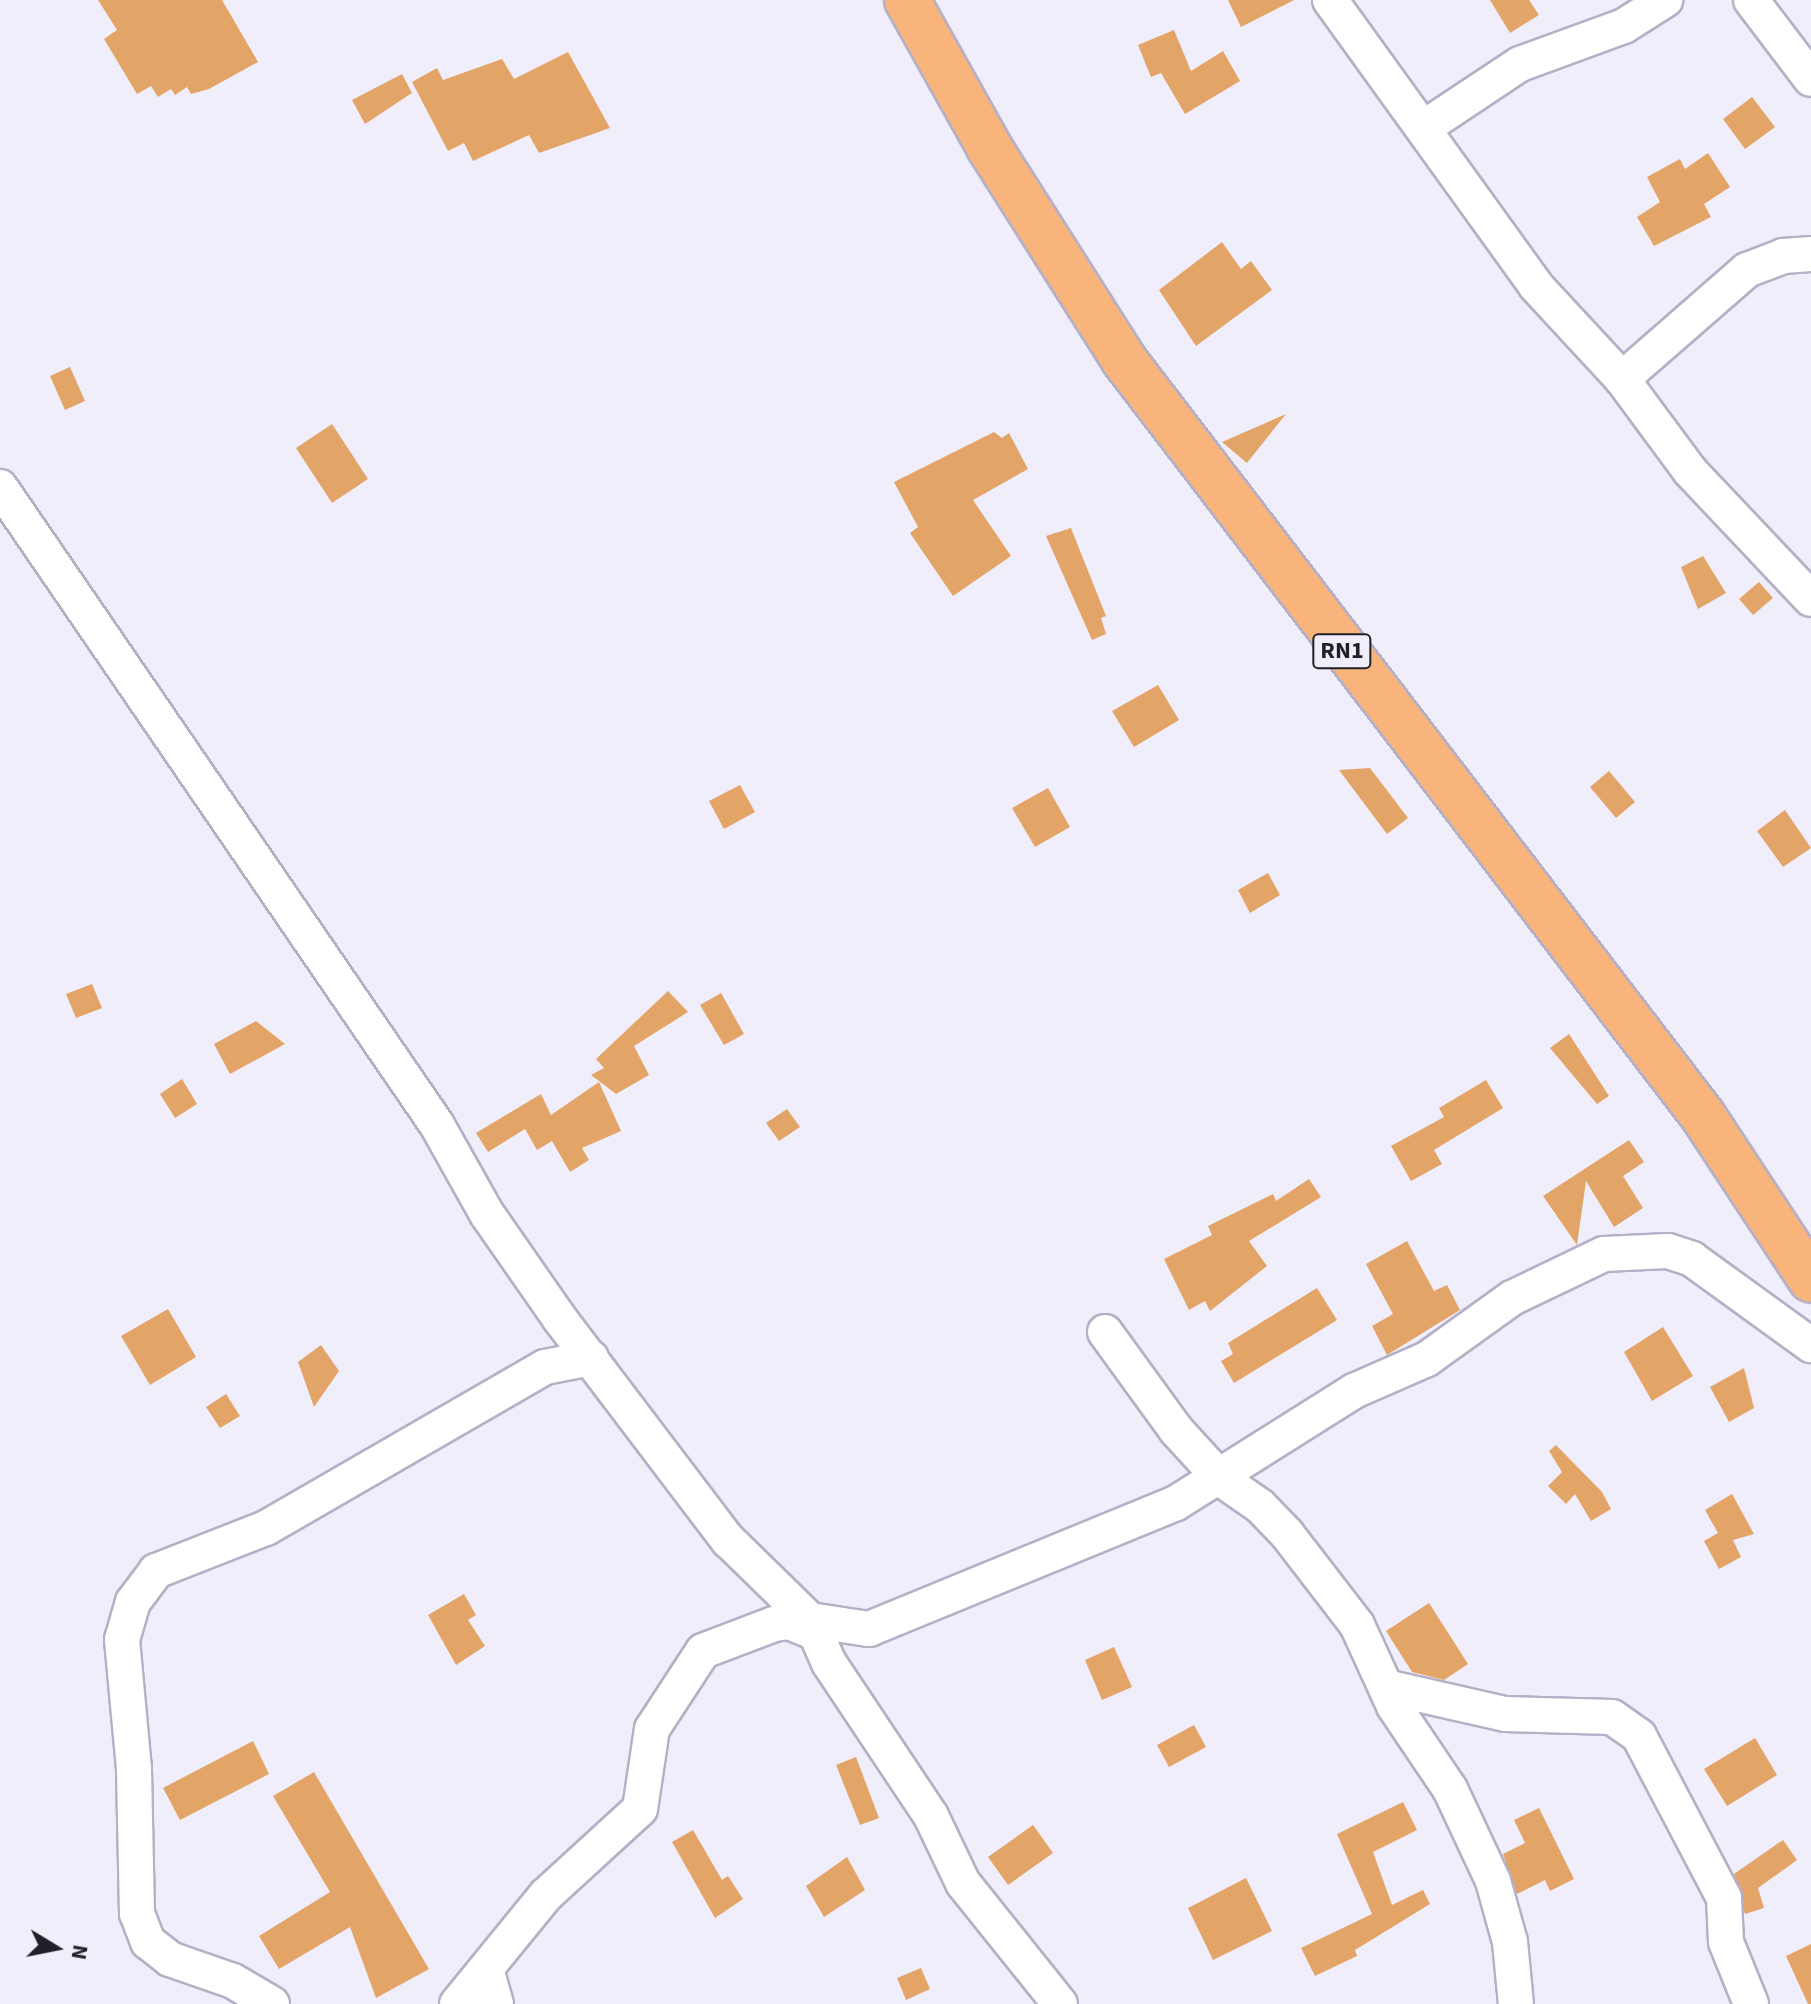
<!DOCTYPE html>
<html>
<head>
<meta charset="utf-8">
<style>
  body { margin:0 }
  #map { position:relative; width:1811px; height:2004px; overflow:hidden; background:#f1eefb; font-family:"Source Sans 3",sans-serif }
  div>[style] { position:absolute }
  .building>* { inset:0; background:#e3a467 }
  .roads { filter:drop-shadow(2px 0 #b5b0c6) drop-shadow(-2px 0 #b5b0c6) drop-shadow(0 2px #b5b0c6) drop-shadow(0 -2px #b5b0c6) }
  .minor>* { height:34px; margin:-17px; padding:0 17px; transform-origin:17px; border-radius:17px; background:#fff }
  .trunk>* { height:44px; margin:-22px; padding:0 22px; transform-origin:22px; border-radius:22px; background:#f8b47a }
  span { translate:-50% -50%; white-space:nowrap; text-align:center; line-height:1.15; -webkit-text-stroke:7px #f1eefb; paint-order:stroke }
  .shield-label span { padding:2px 6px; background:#f1eefb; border:2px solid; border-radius:6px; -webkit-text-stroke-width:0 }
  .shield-label { font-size:24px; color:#211f27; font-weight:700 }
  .north { position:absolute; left:16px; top:1908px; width:80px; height:80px; -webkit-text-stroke:6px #f1eefb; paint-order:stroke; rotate:100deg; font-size:22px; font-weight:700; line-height:32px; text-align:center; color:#211f27 }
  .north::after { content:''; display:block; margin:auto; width:28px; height:36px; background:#211f27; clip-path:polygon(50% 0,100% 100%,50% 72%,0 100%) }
</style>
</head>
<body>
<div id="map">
  <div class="building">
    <i style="clip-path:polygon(98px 0,222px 0,258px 62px,209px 89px,191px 94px,187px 87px,175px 95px,171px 89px,158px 97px,151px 86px,137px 94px,104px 39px,117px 30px)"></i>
    <i style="clip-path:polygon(1228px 0,1294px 0,1241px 27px)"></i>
    <i style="clip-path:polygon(1490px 0,1529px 0,1539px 15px,1510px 33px)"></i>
    <i style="clip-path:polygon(1174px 30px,1191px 71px,1223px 51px,1240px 81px,1185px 114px,1161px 73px,1151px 77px,1138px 45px)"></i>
    <i style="clip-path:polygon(568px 52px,610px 128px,539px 153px,529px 135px,473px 161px,464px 143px,448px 151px,412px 82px,437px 68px,443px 80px,502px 59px,514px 79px)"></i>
    <i style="clip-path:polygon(402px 74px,412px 93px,365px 124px,352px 100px)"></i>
    <i style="clip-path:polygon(1752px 97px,1775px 127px,1745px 149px,1723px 119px)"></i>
    <i style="clip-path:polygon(1708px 153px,1730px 187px,1704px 204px,1711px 217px,1654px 246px,1637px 217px,1660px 202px,1647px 177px,1680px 159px,1685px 169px)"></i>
    <i style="clip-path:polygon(1222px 242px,1241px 269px,1251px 261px,1272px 290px,1196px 346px,1159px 290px)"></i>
    <i style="clip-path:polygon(70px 367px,85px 401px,65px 410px,50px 376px)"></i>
    <i style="clip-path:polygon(1286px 414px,1247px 463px,1222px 442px)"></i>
    <i style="clip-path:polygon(332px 424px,368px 479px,332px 503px,296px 448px)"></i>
    <i style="clip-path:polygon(994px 432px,1002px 438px,1009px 433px,1028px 469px,973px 500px,1011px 556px,953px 596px,910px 533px,918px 527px,894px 482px)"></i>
    <i style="clip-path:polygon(1071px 528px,1106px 616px,1101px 618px,1106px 634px,1092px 640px,1046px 536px)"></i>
    <i style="clip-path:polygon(1703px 556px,1726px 593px,1698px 609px,1681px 567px)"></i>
    <i style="clip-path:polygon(1759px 582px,1773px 598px,1753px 615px,1739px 599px)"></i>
    <i style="clip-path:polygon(1158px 685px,1179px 720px,1134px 747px,1112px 711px)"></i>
    <i style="clip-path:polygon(1370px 768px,1408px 818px,1387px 834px,1339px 770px)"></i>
    <i style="clip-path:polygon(1609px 771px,1635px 802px,1616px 818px,1590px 787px)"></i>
    <i style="clip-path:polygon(740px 785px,755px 812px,724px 829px,709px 801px)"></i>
    <i style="clip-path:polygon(1048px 788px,1070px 827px,1035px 847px,1012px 808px)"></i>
    <i style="clip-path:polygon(1785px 810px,1811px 848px,1783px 867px,1757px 831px)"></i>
    <i style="clip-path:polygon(1268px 873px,1280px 895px,1250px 913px,1238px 890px)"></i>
    <i style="clip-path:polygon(92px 984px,102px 1008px,76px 1018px,66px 994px)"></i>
    <i style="clip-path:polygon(668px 991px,688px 1012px,634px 1046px,649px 1075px,616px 1094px,591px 1075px,604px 1068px,596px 1059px)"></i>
    <i style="clip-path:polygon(721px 993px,744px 1034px,724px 1045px,700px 1005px)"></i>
    <i style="clip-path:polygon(256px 1021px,285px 1044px,230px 1074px,214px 1044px)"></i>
    <i style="clip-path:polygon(1569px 1034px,1609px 1096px,1597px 1104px,1550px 1048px)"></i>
    <i style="clip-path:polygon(182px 1079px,197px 1104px,175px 1118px,160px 1094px)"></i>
    <i style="clip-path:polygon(1486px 1080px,1503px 1108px,1434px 1150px,1442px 1164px,1411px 1181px,1391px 1146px,1444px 1117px,1439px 1108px)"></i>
    <i style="clip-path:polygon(599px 1082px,621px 1131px,582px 1148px,589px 1160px,570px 1172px,552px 1141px,537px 1150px,525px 1129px,488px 1152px,476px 1133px,541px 1094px,551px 1115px)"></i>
    <i style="clip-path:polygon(787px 1109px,800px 1127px,779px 1141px,766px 1123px)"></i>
    <i style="clip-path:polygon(1629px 1140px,1644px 1162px,1623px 1176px,1643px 1208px,1614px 1227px,1586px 1181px,1577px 1245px,1543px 1196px)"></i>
    <i style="clip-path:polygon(1309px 1179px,1321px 1197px,1249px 1241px,1267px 1266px,1210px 1311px,1205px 1301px,1189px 1310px,1164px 1259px,1212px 1235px,1208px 1226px,1273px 1194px,1276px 1201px)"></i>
    <i style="clip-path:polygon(1407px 1241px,1434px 1291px,1447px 1285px,1460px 1310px,1387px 1355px,1372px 1326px,1393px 1314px,1366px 1264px)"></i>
    <i style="clip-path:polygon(1317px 1288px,1337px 1320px,1234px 1383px,1221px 1361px,1233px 1354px,1228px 1343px)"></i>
    <i style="clip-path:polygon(168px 1309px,196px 1357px,150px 1385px,121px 1336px)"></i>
    <i style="clip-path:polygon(1663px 1327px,1693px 1376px,1652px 1401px,1624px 1352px)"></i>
    <i style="clip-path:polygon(321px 1345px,339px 1371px,314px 1407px,298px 1362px)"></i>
    <i style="clip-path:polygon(1744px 1368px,1754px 1408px,1729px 1422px,1710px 1387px)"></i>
    <i style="clip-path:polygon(226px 1394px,240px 1416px,220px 1428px,206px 1407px)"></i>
    <i style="clip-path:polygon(1556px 1445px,1602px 1492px,1611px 1509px,1591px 1521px,1575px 1494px,1566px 1504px,1548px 1486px,1562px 1472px,1549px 1451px)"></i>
    <i style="clip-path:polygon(1732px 1494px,1754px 1534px,1733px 1540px,1741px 1557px,1719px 1569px,1704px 1541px,1718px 1533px,1705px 1510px)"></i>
    <i style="clip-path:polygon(464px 1594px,476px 1615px,468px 1620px,485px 1646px,456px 1665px,428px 1615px)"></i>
    <i style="clip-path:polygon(1429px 1603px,1468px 1664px,1444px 1680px,1412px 1672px,1386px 1631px)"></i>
    <i style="clip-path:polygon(1114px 1647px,1132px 1687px,1102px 1700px,1085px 1660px)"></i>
    <i style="clip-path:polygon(1194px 1725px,1206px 1747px,1169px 1767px,1157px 1745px)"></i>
    <i style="clip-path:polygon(1755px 1738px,1777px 1775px,1727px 1806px,1704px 1769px)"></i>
    <i style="clip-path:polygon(253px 1741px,269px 1774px,180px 1820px,163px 1788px)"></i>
    <i style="clip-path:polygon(856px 1757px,879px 1818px,860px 1825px,836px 1765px)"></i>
    <i style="clip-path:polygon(314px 1772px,429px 1969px,376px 1998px,350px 1927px,279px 1969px,259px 1936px,330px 1892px,273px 1796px)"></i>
    <i style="clip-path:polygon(1403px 1802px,1417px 1830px,1373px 1852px,1392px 1905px,1423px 1890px,1430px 1904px,1355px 1950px,1357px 1956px,1315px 1976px,1301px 1948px,1372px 1914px,1337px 1834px)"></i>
    <i style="clip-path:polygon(1539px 1808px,1574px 1879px,1550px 1891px,1545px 1880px,1517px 1894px,1503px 1854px,1525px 1843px,1514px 1820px)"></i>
    <i style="clip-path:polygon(1033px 1825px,1053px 1853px,1008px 1885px,988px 1857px)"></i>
    <i style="clip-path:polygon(693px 1830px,722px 1880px,728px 1876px,743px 1899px,715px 1918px,672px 1842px)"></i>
    <i style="clip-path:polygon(1783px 1840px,1797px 1860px,1758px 1888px,1764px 1908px,1745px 1914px,1734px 1874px)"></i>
    <i style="clip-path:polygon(847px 1857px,865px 1890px,824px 1917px,806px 1886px)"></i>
    <i style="clip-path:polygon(1246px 1878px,1272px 1931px,1213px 1960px,1188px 1908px)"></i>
    <i style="clip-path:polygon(1811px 1944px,1811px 2004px,1808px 2004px,1786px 1956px)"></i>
    <i style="clip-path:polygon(921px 1968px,930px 1989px,906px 2000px,897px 1978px)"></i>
  </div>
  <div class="roads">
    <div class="minor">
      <i style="left:1330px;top:0;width:352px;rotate:54.2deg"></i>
      <i style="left:1536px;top:286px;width:127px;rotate:47.2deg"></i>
      <i style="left:1622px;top:379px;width:114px;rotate:53.5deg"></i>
      <i style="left:1690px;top:471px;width:176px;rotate:46.6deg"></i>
      <i style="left:1751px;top:0;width:99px;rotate:52.8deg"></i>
      <i style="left:1425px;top:127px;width:114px;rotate:-33.6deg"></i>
      <i style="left:1520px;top:64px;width:111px;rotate:-20.1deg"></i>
      <i style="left:1624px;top:26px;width:49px;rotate:-32.4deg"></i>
      <i style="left:1622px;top:379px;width:166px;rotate:-41.1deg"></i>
      <i style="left:1747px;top:270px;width:39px;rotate:-21deg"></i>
      <i style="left:1783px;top:256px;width:28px;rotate:-4deg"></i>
      <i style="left:0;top:487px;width:773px;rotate:55.59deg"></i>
      <i style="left:437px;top:1125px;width:102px;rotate:60.7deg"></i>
      <i style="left:487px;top:1214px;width:128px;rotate:55.2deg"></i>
      <i style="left:560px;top:1319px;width:278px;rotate:52.8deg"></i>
      <i style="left:728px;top:1540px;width:115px;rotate:44.3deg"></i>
      <i style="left:810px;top:1620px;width:60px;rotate:8.7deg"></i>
      <i style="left:869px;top:1629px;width:332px;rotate:-22.3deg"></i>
      <i style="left:1176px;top:1503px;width:210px;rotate:-32.2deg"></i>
      <i style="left:1354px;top:1391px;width:80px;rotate:-23.7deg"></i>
      <i style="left:1427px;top:1359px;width:105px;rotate:-35.7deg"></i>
      <i style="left:1512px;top:1298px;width:102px;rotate:-25.6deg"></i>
      <i style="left:1604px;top:1254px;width:64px;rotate:-2.7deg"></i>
      <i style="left:1668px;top:1251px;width:25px;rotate:18deg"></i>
      <i style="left:1692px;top:1259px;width:147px;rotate:35.9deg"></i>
      <i style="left:1105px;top:1332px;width:122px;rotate:54deg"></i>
      <i style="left:1177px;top:1431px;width:65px;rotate:47.5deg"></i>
      <i style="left:1221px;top:1479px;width:47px;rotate:34.7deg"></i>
      <i style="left:1260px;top:1506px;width:39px;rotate:46deg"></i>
      <i style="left:1287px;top:1534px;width:115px;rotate:52.4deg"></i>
      <i style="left:1357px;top:1625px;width:89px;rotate:65.4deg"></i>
      <i style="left:1394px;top:1706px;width:100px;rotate:56deg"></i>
      <i style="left:1450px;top:1789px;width:102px;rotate:64.9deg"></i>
      <i style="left:1493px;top:1881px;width:63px;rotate:74.4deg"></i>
      <i style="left:1510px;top:1942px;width:62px;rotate:84.5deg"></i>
      <i style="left:810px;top:1620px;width:47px;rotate:66.2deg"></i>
      <i style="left:829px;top:1663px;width:184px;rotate:56.3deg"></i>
      <i style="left:931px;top:1816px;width:74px;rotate:64.5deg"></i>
      <i style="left:963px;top:1883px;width:155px;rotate:51.3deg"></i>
      <i style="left:1386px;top:1687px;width:122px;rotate:12.8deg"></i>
      <i style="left:1505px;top:1714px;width:107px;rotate:1.6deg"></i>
      <i style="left:1612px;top:1717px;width:33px;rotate:35deg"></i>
      <i style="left:1639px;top:1736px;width:183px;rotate:62.3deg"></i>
      <i style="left:1724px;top:1898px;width:44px;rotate:87.4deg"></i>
      <i style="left:1726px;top:1942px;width:67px;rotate:68deg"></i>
      <i style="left:486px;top:1969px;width:36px;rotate:74deg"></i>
      <i style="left:272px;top:2004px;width:45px;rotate:-149.5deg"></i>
      <i style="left:233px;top:1981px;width:67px;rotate:-160.8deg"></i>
      <i style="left:170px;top:1959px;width:28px;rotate:-142deg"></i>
      <i style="left:148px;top:1942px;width:30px;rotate:-111deg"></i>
      <i style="left:137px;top:1914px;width:145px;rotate:-91.2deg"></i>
      <i style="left:134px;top:1769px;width:130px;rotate:-95.3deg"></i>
      <i style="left:122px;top:1640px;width:40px;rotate:-74deg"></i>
      <i style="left:133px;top:1602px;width:39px;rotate:-53deg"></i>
      <i style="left:156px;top:1571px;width:118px;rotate:-21.4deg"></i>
      <i style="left:266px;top:1528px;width:322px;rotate:-30deg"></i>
      <i style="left:545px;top:1367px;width:47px;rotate:-11.1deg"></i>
      <i style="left:457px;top:2004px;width:141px;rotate:-50.8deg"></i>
      <i style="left:546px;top:1895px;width:127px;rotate:-42.5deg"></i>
      <i style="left:640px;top:1809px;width:81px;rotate:-81.5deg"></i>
      <i style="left:652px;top:1729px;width:93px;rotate:-56.8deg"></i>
      <i style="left:703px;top:1651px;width:76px;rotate:-20.8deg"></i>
      <i style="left:774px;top:1624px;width:15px;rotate:-8deg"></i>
      <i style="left:789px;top:1622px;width:27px;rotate:22deg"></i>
    </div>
    <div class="trunk">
      <i style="left:907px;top:0;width:168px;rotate:60.8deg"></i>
      <i style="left:989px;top:147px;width:252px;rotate:57.6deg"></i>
      <i style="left:1124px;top:360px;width:952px;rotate:52.55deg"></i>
      <i style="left:1703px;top:1116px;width:196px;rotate:56.6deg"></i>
    </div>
  </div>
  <div class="shield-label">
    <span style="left:1342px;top:651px">RN1</span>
  </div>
  <div class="north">N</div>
</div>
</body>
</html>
